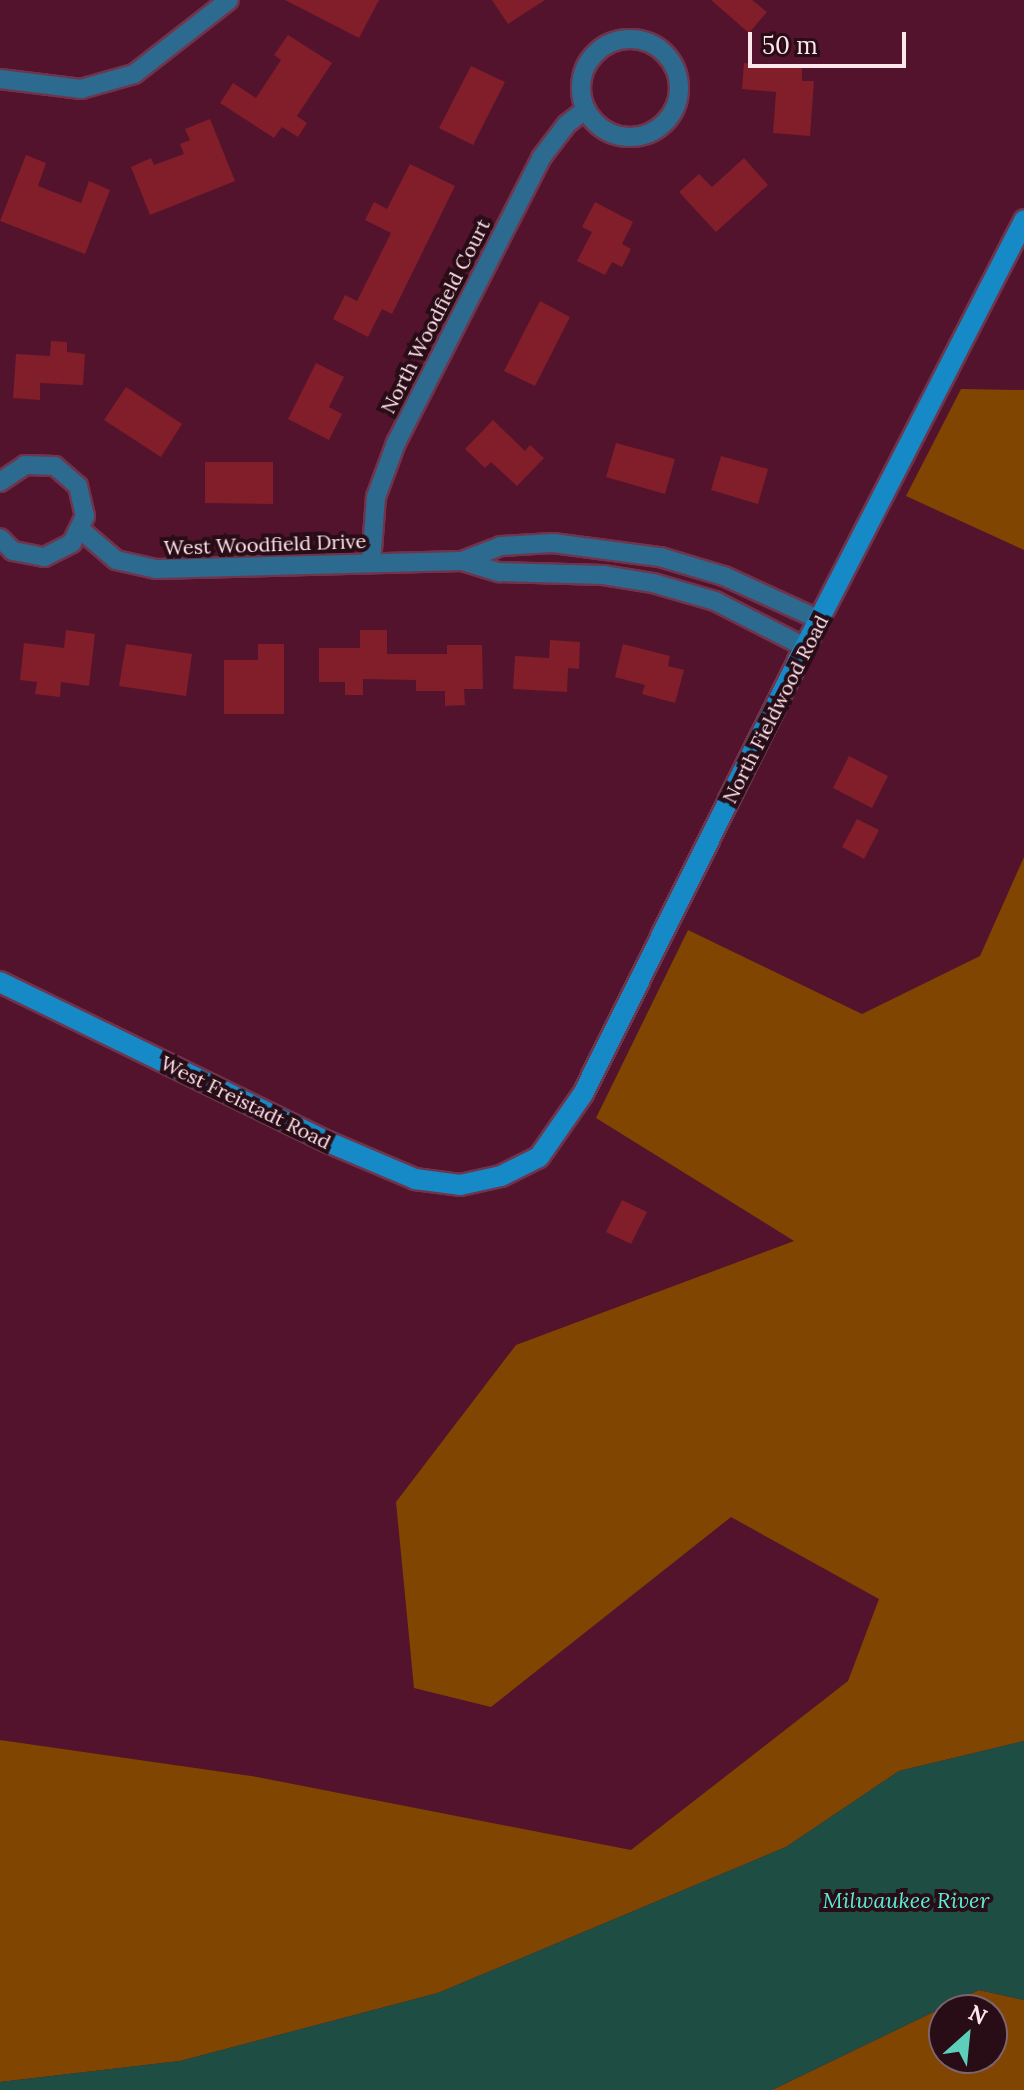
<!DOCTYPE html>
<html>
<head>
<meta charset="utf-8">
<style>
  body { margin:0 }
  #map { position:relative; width:1024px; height:2090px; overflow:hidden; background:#53132d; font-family:Lora,serif }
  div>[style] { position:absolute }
  .green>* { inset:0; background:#804501 }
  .water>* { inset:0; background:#1e4d44 }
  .building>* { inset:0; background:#811e29 }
  .roads { filter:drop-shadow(2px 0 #6f354c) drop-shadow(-2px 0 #6f354c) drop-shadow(0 2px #6f354c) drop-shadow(0 -2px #6f354c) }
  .street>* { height:18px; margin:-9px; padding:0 9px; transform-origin:9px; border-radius:9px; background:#2d6a90 }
  .street>.ring { margin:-9px; padding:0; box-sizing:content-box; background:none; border:18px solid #2d6a90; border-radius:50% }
  .secondary>* { height:20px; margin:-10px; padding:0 10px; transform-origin:10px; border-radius:10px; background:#158ac7 }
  span { translate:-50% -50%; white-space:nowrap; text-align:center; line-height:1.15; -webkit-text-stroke:8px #280c16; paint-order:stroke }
  .street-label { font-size:20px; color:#ffe5ec }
  .water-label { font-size:22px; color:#58ecd3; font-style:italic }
  .north { position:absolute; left:928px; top:1994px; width:80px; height:80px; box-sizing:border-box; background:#280c16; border:2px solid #7e636c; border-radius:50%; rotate:27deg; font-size:22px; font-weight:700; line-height:32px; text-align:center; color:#ffe5ec }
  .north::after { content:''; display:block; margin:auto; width:28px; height:36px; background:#5dceb9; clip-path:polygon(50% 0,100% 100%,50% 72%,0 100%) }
  .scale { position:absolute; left:748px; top:32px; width:158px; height:36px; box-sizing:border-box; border:4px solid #ffe5ec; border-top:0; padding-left:10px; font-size:24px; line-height:28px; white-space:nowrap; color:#ffe5ec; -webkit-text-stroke:6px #280c16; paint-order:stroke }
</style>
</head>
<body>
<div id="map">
  <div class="green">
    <i style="clip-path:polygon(961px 389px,1024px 390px,1024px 550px,906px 496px)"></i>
    <i style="clip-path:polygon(1024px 857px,1024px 1741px,899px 1771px,786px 1847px,438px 1993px,180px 2061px,0 2082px,0 1740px,257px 1777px,631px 1850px,848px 1681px,879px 1599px,731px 1517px,491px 1707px,414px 1688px,396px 1502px,516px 1345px,794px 1241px,596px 1118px,688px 930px,862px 1014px,980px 956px)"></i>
    <i style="clip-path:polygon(evenodd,979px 1990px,1024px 2000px,1024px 2090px,772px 2090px,979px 1990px,944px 2010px,992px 2010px,992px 2058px,944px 2058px,944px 2010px)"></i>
  </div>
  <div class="water">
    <i style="clip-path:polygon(1024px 1741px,1024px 2000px,979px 1990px,772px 2090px,0 2090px,0 2082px,180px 2061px,438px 1993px,786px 1847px,899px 1771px)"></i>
  </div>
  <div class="building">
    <i style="clip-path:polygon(285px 0,379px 0,359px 38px)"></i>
    <i style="clip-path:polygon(492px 0,545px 0,508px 24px)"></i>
    <i style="clip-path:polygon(711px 0,752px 0,767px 12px,749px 33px)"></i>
    <i style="clip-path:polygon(288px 35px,332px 63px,297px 116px,307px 123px,298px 137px,282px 127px,274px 138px,220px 103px,233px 83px,256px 98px,281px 60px,274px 55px)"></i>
    <i style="clip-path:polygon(744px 63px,802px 68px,802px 81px,814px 81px,810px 136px,773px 133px,776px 92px,742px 89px)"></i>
    <i style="clip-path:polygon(471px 66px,505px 82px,473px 145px,439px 128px)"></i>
    <i style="clip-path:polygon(210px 119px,235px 181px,150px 215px,131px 167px,151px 158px,154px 165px,184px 154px,180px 144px,190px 140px,185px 129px)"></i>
    <i style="clip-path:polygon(26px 155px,46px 163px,38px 186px,81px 203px,89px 181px,110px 190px,85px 254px,0 221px)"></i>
    <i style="clip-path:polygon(744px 158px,768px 185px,716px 232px,679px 192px,699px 174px,712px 187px)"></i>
    <i style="clip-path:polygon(410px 164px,455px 186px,392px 314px,382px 309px,368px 337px,333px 319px,345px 295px,357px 301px,391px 233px,365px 220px,374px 202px,387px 209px)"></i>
    <i style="clip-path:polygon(595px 202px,633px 222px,622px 244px,631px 249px,622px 267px,612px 262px,605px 275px,577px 261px,592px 232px,582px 227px)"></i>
    <i style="clip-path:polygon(540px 301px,570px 317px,535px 386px,504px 371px)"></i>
    <i style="clip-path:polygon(51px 341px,67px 342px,67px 352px,85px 354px,83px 385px,40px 383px,40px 400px,13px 398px,16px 354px,50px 356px)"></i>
    <i style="clip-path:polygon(316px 363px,344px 377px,329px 407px,342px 414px,329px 440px,288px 419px)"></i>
    <i style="clip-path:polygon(126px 387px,182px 424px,161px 457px,104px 420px)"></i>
    <i style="clip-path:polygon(493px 420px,525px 451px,530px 445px,544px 458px,517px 486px,491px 462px,485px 468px,465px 449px)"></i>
    <i style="clip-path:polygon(616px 443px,675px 459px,665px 494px,606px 477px)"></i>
    <i style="clip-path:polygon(721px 456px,768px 469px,758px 504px,711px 490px)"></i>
    <i style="clip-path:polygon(205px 462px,273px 462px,273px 504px,205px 503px)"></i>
    <i style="clip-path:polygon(66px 630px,95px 634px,89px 686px,61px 682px,60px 697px,35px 694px,37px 682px,20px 680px,24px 643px,64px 648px)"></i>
    <i style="clip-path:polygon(360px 630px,387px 630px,387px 654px,447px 654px,447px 645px,482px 645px,483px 689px,464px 689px,465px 705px,445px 706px,445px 691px,416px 691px,416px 680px,363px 679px,363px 695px,345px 695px,345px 682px,319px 682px,319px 648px,360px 648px)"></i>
    <i style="clip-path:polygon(550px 640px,580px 642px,579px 669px,568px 668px,567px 692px,513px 689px,515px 656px,549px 658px)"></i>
    <i style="clip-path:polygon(126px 644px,192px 654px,186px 696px,119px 686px)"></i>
    <i style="clip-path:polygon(258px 644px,284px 644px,284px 714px,224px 714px,224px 660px,258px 660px)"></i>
    <i style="clip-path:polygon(623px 644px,670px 656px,668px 666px,684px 670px,675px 703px,642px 694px,645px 685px,615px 677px)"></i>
    <i style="clip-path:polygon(849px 756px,888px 776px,872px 808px,833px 788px)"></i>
    <i style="clip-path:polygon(857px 819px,879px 830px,864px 859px,842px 847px)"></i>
    <i style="clip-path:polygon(622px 1200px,647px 1212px,631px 1244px,606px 1232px)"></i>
  </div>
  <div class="roads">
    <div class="street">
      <i class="ring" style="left:581px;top:39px;width:80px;height:80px"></i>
      <i style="left:0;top:79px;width:82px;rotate:7deg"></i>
      <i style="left:81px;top:89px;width:55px;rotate:-15.8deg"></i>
      <i style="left:134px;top:74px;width:120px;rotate:-37.9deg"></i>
      <i style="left:0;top:482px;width:30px;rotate:-34deg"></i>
      <i style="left:25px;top:465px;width:30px;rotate:2deg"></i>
      <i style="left:55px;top:466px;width:30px;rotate:41deg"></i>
      <i style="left:78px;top:486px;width:31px;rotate:77deg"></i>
      <i style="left:85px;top:516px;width:30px;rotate:116deg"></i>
      <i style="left:72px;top:543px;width:31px;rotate:153deg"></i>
      <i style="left:44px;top:557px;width:32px;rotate:-169deg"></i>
      <i style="left:13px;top:551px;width:18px;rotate:-135deg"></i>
      <i style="left:81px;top:530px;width:46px;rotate:40.6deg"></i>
      <i style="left:116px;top:560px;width:41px;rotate:12.7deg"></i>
      <i style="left:156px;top:569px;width:306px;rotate:-1.5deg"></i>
      <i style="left:462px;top:561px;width:39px;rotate:17deg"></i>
      <i style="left:499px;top:572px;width:104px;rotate:1.7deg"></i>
      <i style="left:603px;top:575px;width:51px;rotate:9.1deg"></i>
      <i style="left:653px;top:583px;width:65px;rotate:16.2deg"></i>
      <i style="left:715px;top:601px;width:101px;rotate:27.1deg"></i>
      <i style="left:462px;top:561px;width:42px;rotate:-21deg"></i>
      <i style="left:501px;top:546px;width:52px;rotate:-3.3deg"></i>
      <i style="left:553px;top:543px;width:108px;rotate:7.5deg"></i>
      <i style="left:660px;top:557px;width:67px;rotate:16.5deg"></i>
      <i style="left:724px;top:576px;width:106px;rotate:24.6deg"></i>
      <i style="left:371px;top:563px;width:66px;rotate:-85.7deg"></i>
      <i style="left:376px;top:497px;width:58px;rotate:-69.7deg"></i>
      <i style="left:396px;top:443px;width:320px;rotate:-63deg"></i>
      <i style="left:541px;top:158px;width:43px;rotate:-52.6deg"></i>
      <i style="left:567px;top:124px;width:24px;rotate:-38deg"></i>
    </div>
    <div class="secondary">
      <i style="left:0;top:982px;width:365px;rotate:26deg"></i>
      <i style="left:328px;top:1142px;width:95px;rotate:23deg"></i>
      <i style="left:415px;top:1179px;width:45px;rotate:7.6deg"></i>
      <i style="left:460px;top:1185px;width:42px;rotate:-12.4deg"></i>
      <i style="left:501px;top:1176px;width:42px;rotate:-26.6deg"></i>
      <i style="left:539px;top:1157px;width:77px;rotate:-55.1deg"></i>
      <i style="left:583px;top:1094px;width:499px;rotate:-63.6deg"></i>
      <i style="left:805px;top:647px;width:480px;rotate:-62.8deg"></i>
    </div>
  </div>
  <div class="street-label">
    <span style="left:435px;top:316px;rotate:-63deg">North Woodfield Court</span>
    <span style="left:265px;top:544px;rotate:-2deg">West Woodfield Drive</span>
    <span style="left:775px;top:709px;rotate:-63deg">North Fieldwood Road</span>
    <span style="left:246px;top:1102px;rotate:26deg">West Freistadt Road</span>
  </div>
  <div class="water-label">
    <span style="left:906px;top:1901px">Milwaukee River</span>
  </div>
  <div class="north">N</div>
  <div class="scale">50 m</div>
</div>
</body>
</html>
